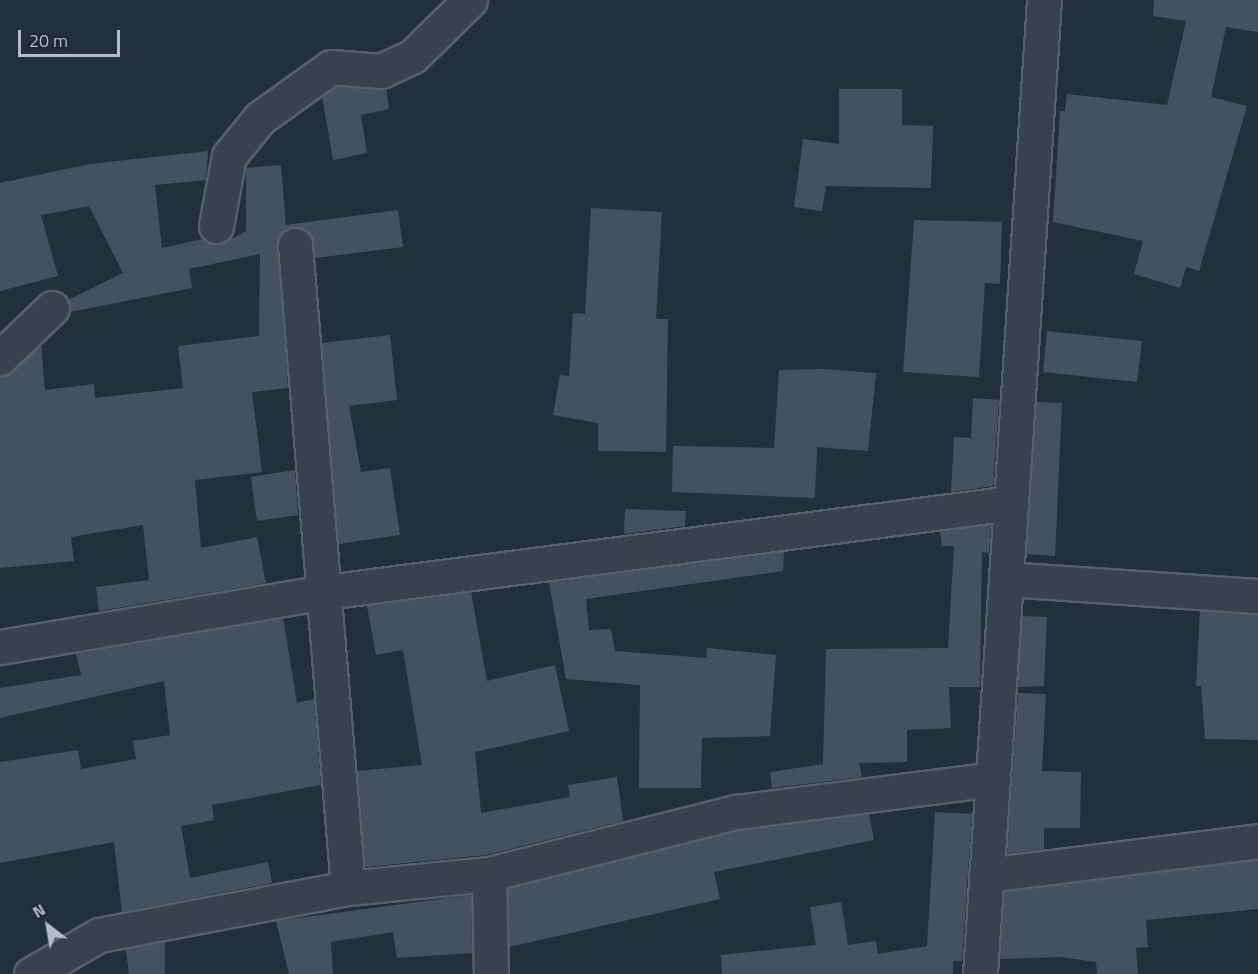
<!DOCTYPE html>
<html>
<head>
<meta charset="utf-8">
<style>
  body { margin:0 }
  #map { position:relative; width:1258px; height:974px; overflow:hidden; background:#242f3e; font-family:"Titillium Web",sans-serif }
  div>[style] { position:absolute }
  .building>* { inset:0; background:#455162 }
  .roads { filter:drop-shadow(2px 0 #565f6c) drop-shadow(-2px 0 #565f6c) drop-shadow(0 2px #565f6c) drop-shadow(0 -2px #565f6c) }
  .minor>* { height:33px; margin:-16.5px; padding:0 16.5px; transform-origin:16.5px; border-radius:16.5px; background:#38414e }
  span { translate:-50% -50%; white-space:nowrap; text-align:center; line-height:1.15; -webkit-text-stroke:4.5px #1d2633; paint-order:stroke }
  .north { position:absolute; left:18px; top:896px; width:60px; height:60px; -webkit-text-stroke:4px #1d2633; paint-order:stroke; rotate:329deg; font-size:16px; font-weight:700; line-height:24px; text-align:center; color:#b4bcc9 }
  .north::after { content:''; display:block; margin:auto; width:21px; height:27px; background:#b4bcc9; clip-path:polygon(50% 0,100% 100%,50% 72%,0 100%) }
  .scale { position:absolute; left:18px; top:30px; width:102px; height:27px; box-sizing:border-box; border:3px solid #b4bcc9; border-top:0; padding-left:8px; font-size:18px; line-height:21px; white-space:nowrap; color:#b4bcc9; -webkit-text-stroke:4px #1d2633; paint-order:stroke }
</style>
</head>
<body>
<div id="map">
  <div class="building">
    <i style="clip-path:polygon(1154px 0,1258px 0,1258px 32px,1226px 27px,1211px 97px,1247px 106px,1199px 271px,1186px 267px,1180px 288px,1134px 274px,1143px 241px,1053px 222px,1060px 111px,1065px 111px,1067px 94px,1167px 105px,1186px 21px,1153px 16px)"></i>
    <i style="clip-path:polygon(336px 86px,386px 89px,389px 109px,361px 115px,367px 153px,333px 160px,322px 96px)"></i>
    <i style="clip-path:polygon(839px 89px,902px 89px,902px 125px,933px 126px,931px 188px,826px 186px,822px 211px,794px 207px,803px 139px,839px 144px)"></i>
    <i style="clip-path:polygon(208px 151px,206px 180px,155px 185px,162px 248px,203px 239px,222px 244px,246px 231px,246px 168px,281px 165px,286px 225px,398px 210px,403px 247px,315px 258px,311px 235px,304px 228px,285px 229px,278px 238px,288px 388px,252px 392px,262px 472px,195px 480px,201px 548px,257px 537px,266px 583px,99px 611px,96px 587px,149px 580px,143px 525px,71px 537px,74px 561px,0 568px,0 376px,13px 372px,41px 345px,45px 390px,94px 384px,95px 398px,183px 388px,178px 346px,259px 336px,260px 254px,189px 269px,192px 288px,70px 312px,68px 300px,123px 273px,89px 206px,41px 215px,58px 276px,0 291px,0 183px,90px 164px)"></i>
    <i style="clip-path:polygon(591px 208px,662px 212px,656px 319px,668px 319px,666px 452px,598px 451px,598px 423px,553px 415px,560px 375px,569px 376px,573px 313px,585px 314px)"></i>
    <i style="clip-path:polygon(914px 220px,1002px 222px,1000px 284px,985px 283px,979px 377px,903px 372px)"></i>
    <i style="clip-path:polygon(1047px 331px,1142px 341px,1137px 382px,1043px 372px)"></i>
    <i style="clip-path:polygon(390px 335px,397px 400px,349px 406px,361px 472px,390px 468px,400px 535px,338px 544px,322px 343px)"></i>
    <i style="clip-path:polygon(824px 369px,876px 373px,868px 451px,817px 447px,815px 498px,672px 492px,673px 446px,774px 448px,779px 370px)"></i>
    <i style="clip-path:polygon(973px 398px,999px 400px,993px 486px,951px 492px,954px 437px,971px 438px)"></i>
    <i style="clip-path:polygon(1036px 402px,1062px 403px,1055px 556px,1026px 554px)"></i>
    <i style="clip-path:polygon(295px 470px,298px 515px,257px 521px,251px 477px)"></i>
    <i style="clip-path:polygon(625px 509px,686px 511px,685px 526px,624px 534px)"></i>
    <i style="clip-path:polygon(991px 525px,989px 553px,982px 552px,980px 687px,949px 687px,951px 728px,907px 730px,907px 762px,859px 763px,862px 777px,772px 788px,770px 772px,823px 764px,826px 649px,948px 648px,954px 546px,942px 546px,940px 531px)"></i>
    <i style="clip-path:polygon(784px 551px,783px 571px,586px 599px,589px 630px,611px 629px,615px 651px,706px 658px,707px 648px,776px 655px,770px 736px,702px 738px,701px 788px,639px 788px,640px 685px,566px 679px,549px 582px)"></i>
    <i style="clip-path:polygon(471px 592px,487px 681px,555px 665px,569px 731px,475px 752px,481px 813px,570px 797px,568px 785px,617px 777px,623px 821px,486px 855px,365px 867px,357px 771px,422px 765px,403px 650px,376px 655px,367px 606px)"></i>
    <i style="clip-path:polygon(1200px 611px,1258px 615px,1258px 740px,1205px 739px,1201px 686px,1196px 686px)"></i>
    <i style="clip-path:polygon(1022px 616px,1047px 617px,1044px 686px,1018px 687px)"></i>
    <i style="clip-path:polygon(283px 618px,297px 703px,314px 699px,321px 785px,212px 805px,214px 820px,181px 826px,190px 878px,268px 862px,272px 883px,122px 912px,114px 842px,0 863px,0 762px,78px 750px,81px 769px,136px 759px,133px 741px,170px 735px,164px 681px,0 718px,0 688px,81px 675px,76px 654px)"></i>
    <i style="clip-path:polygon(1018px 693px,1046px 694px,1042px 771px,1081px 772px,1080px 828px,1044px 828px,1044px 849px,1007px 854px)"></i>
    <i style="clip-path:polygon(935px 812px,972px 814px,962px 961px,953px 961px,953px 974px,722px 974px,721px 955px,816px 945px,810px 907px,841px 902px,848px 945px,876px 941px,878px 954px,927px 946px)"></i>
    <i style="clip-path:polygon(869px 814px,874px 840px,714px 872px,720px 899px,509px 947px,508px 889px,739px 830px)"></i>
    <i style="clip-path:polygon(1258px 860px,1258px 909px,1146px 920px,1148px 947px,1136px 948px,1138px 974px,1097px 974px,1096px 962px,1061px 957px,1000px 959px,1004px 892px)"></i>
    <i style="clip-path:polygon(471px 895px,472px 953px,397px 958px,393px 932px,331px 942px,333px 974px,289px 974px,276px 921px)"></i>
    <i style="clip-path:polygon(165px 942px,165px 974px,129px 974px,126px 949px)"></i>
  </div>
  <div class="roads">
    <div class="minor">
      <i style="left:216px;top:226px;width:71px;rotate:-79.5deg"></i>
      <i style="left:229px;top:156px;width:49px;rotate:-50.8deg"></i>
      <i style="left:260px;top:118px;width:87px;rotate:-35.7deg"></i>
      <i style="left:331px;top:67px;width:50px;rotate:4.6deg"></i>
      <i style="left:381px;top:71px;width:35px;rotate:-25deg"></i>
      <i style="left:413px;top:56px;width:80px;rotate:-44.5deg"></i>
      <i style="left:295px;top:245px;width:645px;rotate:85.29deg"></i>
      <i style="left:0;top:358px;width:72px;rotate:-43.9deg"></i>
      <i style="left:1006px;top:579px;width:253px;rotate:3.9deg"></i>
      <i style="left:0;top:647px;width:331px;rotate:-9.6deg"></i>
      <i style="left:326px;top:592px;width:691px;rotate:-7.4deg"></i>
      <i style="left:489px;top:874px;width:100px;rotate:88.9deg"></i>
      <i style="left:986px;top:875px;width:274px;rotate:-7.1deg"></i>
      <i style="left:31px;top:974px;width:78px;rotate:-29.8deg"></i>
      <i style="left:99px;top:935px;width:253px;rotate:-10.7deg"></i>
      <i style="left:348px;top:888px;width:142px;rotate:-5.7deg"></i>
      <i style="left:489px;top:874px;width:255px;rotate:-14.1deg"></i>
      <i style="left:736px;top:812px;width:259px;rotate:-7.3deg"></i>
      <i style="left:980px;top:974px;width:976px;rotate:-86.24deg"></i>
    </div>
  </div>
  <div class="north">N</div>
  <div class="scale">20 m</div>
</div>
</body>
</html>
